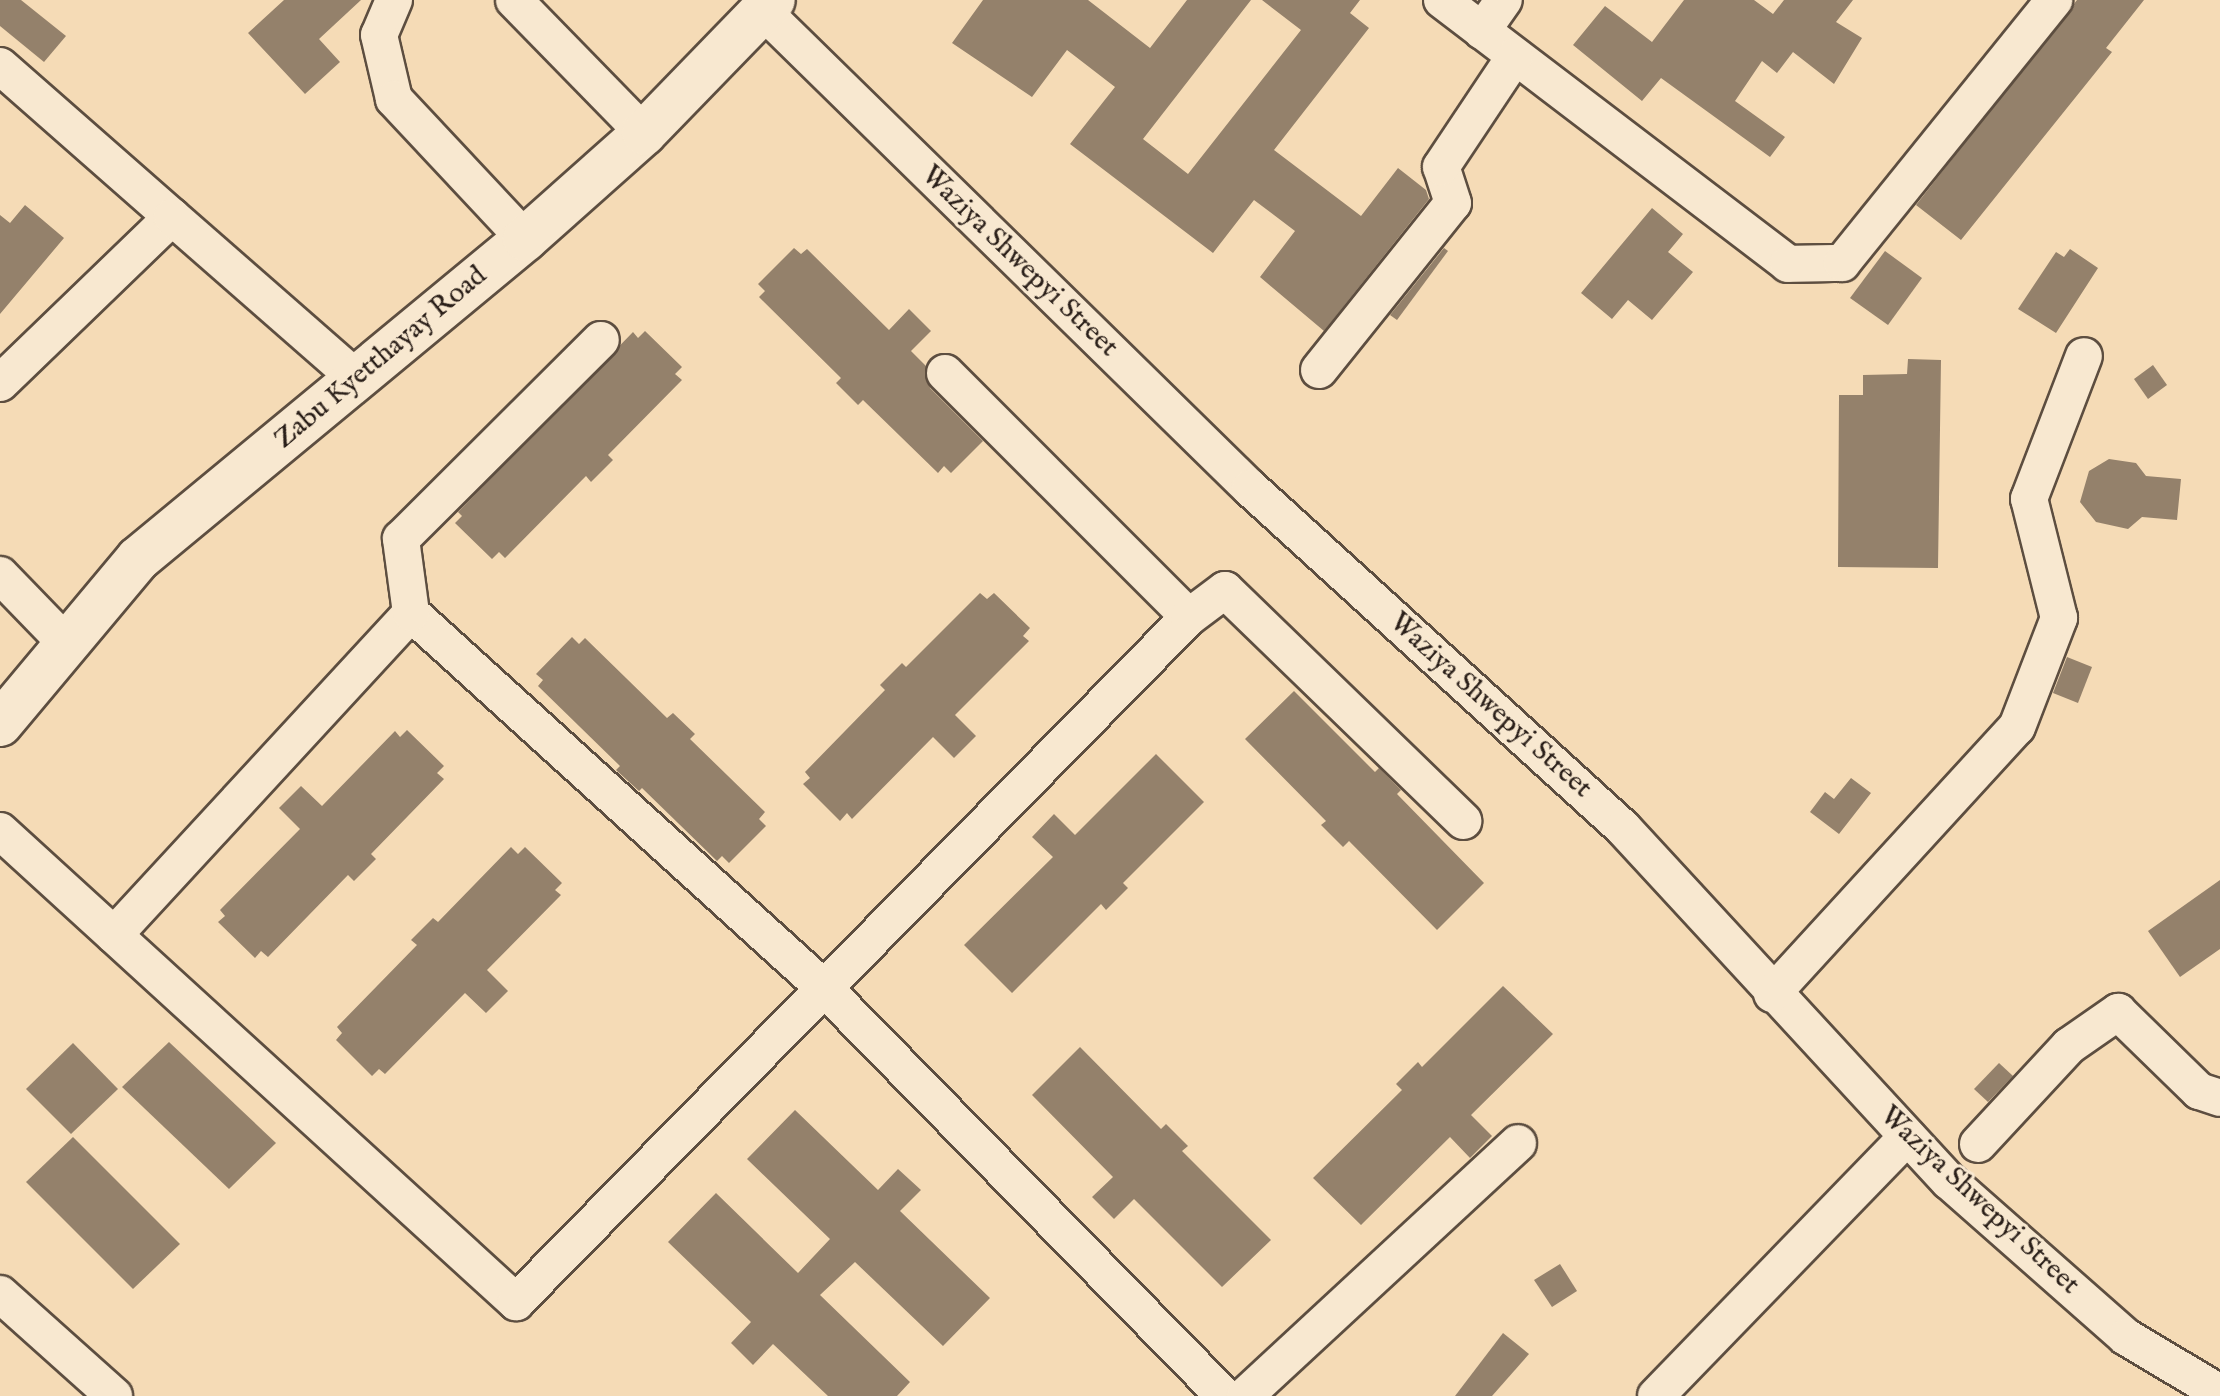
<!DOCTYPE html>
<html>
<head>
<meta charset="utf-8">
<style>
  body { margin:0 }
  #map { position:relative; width:2220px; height:1396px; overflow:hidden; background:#f5dbb6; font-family:"IM FELL English",serif }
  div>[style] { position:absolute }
  .building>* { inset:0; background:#94816b }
  .roads { filter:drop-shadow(2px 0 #5d4e40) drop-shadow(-2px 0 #5d4e40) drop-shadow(0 2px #5d4e40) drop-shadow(0 -2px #5d4e40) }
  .street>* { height:36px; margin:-18px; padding:0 18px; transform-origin:18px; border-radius:18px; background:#f8e8d0 }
  .secondary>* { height:44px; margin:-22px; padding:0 22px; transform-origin:22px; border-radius:22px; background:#f8e8d0 }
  span { translate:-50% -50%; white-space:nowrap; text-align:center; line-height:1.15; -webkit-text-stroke:6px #f8e8d0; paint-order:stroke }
  .street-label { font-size:28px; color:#2a1f19 }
</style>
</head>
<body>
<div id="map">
  <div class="building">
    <i style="clip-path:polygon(0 0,21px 0,66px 36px,44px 62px,0 26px)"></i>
    <i style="clip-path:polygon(284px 0,361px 0,319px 39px,340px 62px,305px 94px,248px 33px)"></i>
    <i style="clip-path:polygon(983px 0,1088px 0,1150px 48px,1187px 0,1251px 0,1143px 139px,1188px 174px,1301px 30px,1262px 0,1360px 0,1350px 13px,1369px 28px,1274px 150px,1361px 216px,1398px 168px,1426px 190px,1429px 199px,1324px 331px,1260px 277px,1295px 231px,1254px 200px,1213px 253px,1070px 144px,1115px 87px,1067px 50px,1032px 97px,952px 43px)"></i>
    <i style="clip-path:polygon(1684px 0,1754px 0,1773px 14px,1784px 0,1853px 0,1836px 22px,1862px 38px,1834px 84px,1793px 52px,1777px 73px,1762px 61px,1735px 101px,1785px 137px,1770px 157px,1661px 78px,1642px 101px,1573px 45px,1605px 6px,1652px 42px)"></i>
    <i style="clip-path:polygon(2077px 0,2144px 0,2106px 48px,2112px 52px,1961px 240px,1916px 205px)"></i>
    <i style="clip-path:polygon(25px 205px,64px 238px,0 314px,0 215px,10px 223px)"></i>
    <i style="clip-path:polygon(1652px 208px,1683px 234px,1668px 252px,1693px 272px,1652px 320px,1628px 300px,1612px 319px,1581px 293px)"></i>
    <i style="clip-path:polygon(794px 248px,801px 254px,807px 249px,889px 330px,909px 309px,931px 331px,911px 351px,926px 366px,930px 388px,983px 441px,951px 473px,944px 466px,938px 473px,863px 400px,858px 405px,836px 383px,841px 378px,759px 297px,765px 291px,758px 284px)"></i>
    <i style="clip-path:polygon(1444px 248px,1448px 251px,1397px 320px,1390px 315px)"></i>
    <i style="clip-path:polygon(2070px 249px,2098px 268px,2056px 333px,2018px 309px,2056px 252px,2064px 257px)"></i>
    <i style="clip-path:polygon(1885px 251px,1922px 278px,1888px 325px,1850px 298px)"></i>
    <i style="clip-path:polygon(645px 331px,682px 367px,675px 374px,682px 380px,608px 455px,613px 460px,591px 482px,586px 476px,505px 558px,499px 552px,492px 559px,455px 523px,462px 516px,458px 512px,633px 332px,638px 338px)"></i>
    <i style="clip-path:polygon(1908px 359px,1941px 360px,1938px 568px,1838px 567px,1839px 395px,1863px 395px,1863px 375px,1907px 374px)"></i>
    <i style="clip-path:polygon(2153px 365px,2167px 385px,2148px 399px,2134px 379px)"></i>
    <i style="clip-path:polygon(2109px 459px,2136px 463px,2146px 476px,2181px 479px,2177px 520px,2142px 517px,2128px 529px,2096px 522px,2080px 502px,2089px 471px)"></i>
    <i style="clip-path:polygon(980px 593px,987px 599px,994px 593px,1030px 628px,1023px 636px,1029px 641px,955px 715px,976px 736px,954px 758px,933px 737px,852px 819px,847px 813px,840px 821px,803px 784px,810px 778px,805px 772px,885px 690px,880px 685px,902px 663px,906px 667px)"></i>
    <i style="clip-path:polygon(572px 637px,579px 644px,585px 638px,667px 718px,673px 713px,695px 734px,690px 739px,765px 812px,759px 819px,766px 826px,729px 863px,722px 856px,717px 861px,642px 788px,639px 791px,616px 770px,620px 766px,538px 686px,543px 680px,536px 674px)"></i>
    <i style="clip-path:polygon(2067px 657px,2092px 667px,2078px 703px,2053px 693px)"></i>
    <i style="clip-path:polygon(1294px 691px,1375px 772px,1379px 768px,1401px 790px,1397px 794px,1484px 883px,1437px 930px,1349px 841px,1343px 847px,1321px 825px,1326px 821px,1245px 739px)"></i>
    <i style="clip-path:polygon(407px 730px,444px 766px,437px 773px,444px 779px,371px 854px,376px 859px,354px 881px,348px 875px,268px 957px,261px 951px,255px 958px,218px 922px,225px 916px,220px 910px,300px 829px,279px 808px,301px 786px,322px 806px,395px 731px,400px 737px)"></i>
    <i style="clip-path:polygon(1156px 754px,1204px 802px,1123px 883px,1128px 888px,1106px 910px,1101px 904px,1012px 993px,964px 945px,1053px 857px,1032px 837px,1054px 814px,1075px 835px)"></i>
    <i style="clip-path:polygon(1851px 778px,1871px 793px,1839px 834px,1810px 812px,1825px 792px,1834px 799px)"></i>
    <i style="clip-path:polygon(511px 847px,518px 854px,525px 847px,562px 883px,555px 890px,561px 895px,487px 970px,508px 991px,486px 1013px,465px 993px,385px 1074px,379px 1069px,372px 1076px,336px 1040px,342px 1033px,337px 1027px,417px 945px,411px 940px,433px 918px,438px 922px)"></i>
    <i style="clip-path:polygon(2220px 880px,2220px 949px,2180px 977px,2148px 931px)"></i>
    <i style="clip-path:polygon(1503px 986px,1553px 1034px,1471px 1115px,1492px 1136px,1470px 1158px,1450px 1137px,1361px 1225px,1313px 1178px,1402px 1090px,1396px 1084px,1418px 1062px,1422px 1067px)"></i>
    <i style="clip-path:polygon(169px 1042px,276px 1143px,229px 1189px,122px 1087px)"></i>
    <i style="clip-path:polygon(73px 1043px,118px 1089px,71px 1134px,26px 1089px)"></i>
    <i style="clip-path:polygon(1080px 1047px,1161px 1129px,1166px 1124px,1188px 1146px,1182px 1151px,1271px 1240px,1222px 1287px,1134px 1199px,1114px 1219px,1092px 1197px,1113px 1177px,1032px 1095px)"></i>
    <i style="clip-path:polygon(1999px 1063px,2013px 1076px,1988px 1102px,1974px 1089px)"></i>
    <i style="clip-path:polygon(795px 1110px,878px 1190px,898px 1169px,921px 1190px,900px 1211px,990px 1298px,943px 1346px,855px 1262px,820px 1295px,910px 1382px,897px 1396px,828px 1396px,773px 1344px,753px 1365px,731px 1343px,751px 1322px,668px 1242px,716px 1193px,798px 1273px,830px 1239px,747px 1159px)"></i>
    <i style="clip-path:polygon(73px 1137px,180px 1244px,133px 1289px,26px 1182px)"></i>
    <i style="clip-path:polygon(1560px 1264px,1577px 1291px,1552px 1307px,1534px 1280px)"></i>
    <i style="clip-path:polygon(1503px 1333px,1529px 1354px,1492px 1396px,1455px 1396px)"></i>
  </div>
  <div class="roads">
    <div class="street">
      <i style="left:394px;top:0;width:38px;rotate:113deg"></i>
      <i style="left:379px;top:35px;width:66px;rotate:76.8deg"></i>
      <i style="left:394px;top:99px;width:192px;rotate:46.9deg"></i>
      <i style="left:514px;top:0;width:186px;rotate:45.7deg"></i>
      <i style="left:1442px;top:0;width:435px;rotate:37.3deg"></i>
      <i style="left:1788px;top:264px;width:54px;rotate:-1.1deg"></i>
      <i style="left:1842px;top:263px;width:338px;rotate:-51.1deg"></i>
      <i style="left:763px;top:11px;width:682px;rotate:44.41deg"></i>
      <i style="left:1250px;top:488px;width:505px;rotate:42.35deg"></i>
      <i style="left:1623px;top:828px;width:481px;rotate:47.3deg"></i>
      <i style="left:1949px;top:1181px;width:236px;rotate:41.4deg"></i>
      <i style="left:2126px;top:1337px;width:109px;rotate:30.8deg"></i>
      <i style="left:1482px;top:31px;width:38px;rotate:-55deg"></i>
      <i style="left:0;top:66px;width:229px;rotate:41.3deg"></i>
      <i style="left:172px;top:217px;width:239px;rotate:136deg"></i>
      <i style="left:172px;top:217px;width:243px;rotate:41.2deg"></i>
      <i style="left:1319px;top:370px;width:214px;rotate:-51.3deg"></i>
      <i style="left:1453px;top:203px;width:38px;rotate:-108deg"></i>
      <i style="left:1441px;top:167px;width:133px;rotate:-56.3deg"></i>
      <i style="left:945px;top:373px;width:345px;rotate:45deg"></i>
      <i style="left:0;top:575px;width:92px;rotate:45.9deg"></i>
      <i style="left:411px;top:613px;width:559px;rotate:42.25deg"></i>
      <i style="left:825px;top:989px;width:570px;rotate:45.57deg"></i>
      <i style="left:0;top:831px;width:699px;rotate:42.39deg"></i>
      <i style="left:516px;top:1302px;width:960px;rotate:-45.51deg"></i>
      <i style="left:1189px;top:617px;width:45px;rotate:-36.9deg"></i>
      <i style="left:1225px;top:590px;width:332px;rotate:44.1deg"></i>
      <i style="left:114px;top:935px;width:438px;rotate:-47.3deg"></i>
      <i style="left:411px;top:613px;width:75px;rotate:-97.7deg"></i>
      <i style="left:401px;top:539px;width:282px;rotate:-44.9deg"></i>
      <i style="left:1772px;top:994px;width:362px;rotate:-47.5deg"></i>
      <i style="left:2017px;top:727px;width:117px;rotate:-68.9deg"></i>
      <i style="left:2059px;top:618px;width:123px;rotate:-104.1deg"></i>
      <i style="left:2029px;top:499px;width:153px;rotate:-69deg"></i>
      <i style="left:1978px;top:1144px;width:134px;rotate:-47.1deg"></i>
      <i style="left:2069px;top:1046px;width:60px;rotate:-34.8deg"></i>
      <i style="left:2118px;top:1012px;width:113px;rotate:44.3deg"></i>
      <i style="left:2199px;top:1091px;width:22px;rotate:18deg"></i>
      <i style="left:0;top:1294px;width:153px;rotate:41.8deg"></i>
      <i style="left:1245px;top:1396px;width:372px;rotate:-42.8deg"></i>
      <i style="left:1656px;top:1396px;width:361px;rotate:-45.9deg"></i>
    </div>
    <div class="secondary">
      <i style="left:0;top:724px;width:215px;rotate:-50.1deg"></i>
      <i style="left:138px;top:559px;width:502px;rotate:-39.59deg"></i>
      <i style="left:525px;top:239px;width:159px;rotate:-41.7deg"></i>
      <i style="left:644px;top:133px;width:185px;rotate:-45.9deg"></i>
    </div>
  </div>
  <div class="street-label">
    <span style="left:1019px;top:262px;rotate:44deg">Waziya Shwepyi Street</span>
    <span style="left:381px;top:358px;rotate:-40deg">Zabu Kyetthayay Road</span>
    <span style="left:1490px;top:706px;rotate:42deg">Waziya Shwepyi Street</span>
    <span style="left:1979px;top:1201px;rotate:43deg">Waziya Shwepyi Street</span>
  </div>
</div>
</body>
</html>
